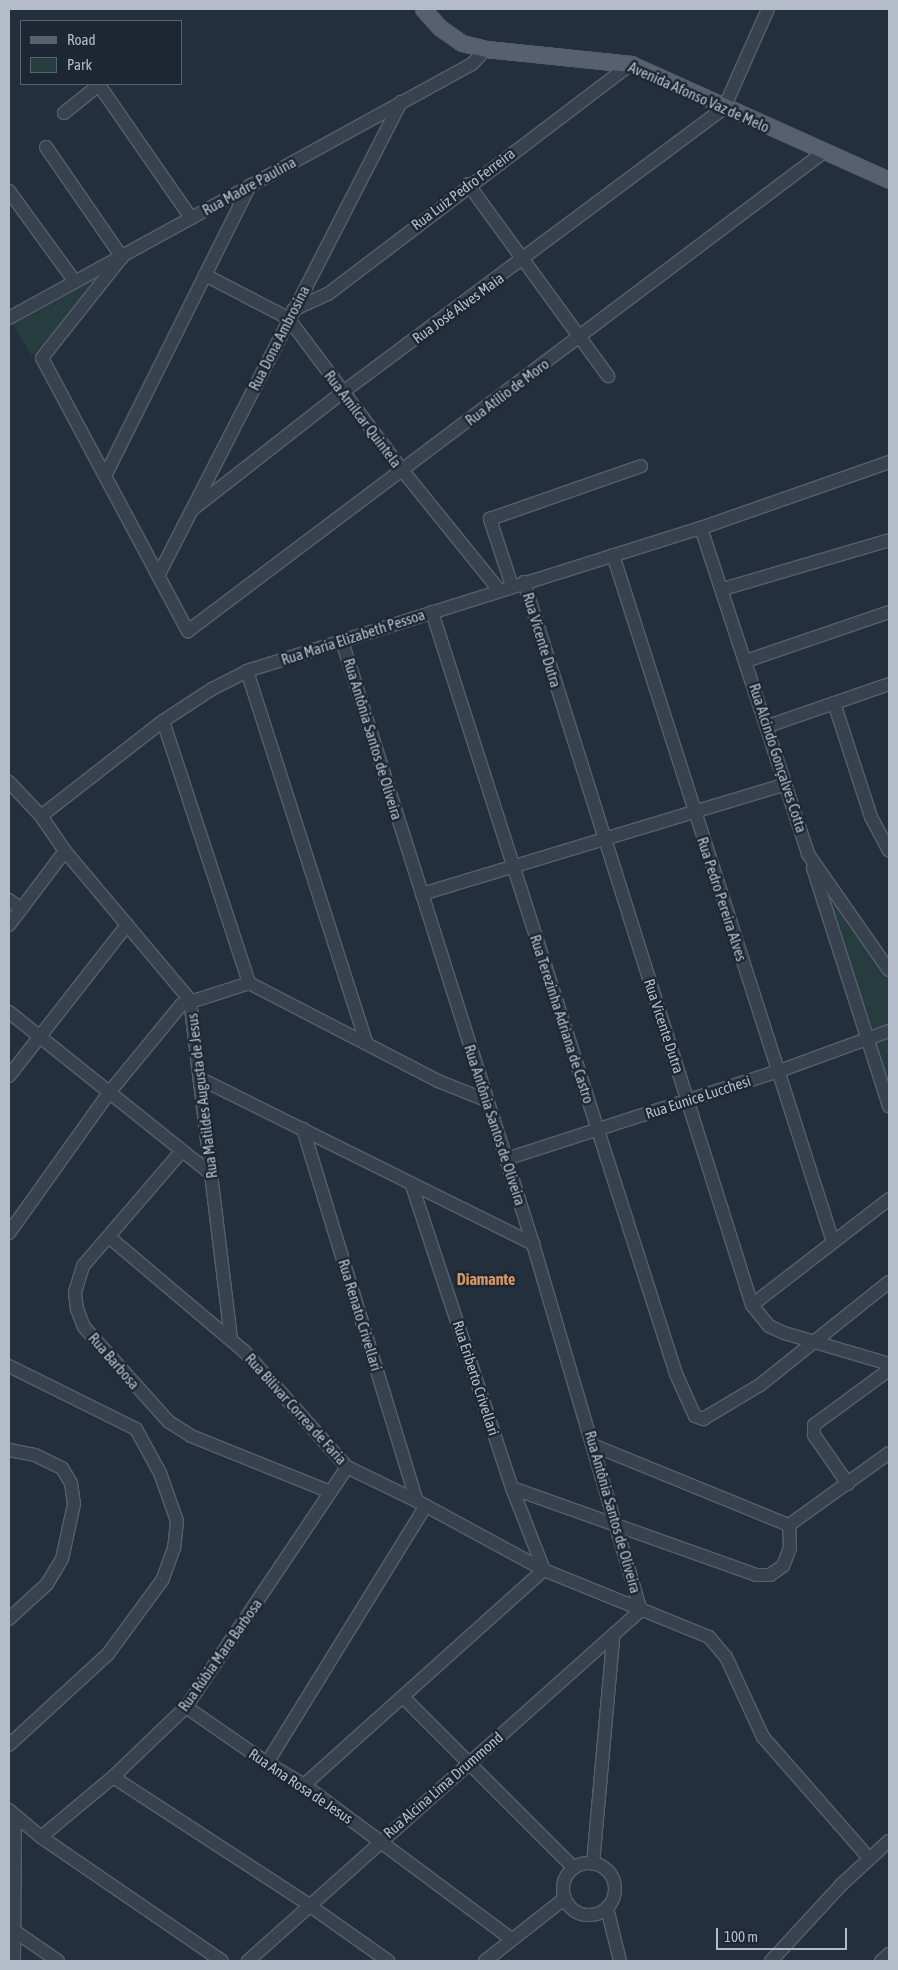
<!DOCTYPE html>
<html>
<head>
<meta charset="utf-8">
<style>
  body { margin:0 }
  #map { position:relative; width:898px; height:1970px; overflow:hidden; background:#242f3e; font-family:"Asap Condensed",sans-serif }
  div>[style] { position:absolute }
  .green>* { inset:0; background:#263c3f }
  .roads { filter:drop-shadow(1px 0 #565f6c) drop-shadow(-1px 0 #565f6c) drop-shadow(0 1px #565f6c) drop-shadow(0 -1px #565f6c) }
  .minor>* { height:12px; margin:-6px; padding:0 6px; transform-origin:6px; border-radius:6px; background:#38414e }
  .minor>.ring { margin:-6px; padding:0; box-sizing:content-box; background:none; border:12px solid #38414e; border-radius:50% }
  .major>* { height:15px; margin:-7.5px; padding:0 7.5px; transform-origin:7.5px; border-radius:7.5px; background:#56606e }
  span { translate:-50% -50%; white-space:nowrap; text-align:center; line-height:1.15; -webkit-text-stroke:5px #1d2633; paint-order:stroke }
  .street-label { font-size:15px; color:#b4bcc9 }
  .neighbourhood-label { font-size:16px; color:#d59563; font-weight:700 }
  .frame { position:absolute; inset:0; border:10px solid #b4bcc9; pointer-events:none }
  .legend { position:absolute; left:20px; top:20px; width:162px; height:65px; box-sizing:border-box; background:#1d2633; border:1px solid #59626f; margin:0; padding:6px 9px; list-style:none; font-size:15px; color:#b4bcc9 }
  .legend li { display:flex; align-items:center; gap:10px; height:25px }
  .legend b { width:25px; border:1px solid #59626f }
  .scale { position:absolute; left:716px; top:1928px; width:131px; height:22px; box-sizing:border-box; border:2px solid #b4bcc9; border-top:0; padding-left:6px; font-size:15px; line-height:18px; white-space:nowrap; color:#b4bcc9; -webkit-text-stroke:4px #1d2633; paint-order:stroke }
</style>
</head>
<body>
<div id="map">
  <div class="green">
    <i style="clip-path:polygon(107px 272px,32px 356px,13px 325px)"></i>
    <i style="clip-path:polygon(821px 882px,889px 979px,889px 1024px,873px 1032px)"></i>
    <i style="clip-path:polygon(889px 1035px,889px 1095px,872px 1043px)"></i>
  </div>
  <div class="roads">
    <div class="minor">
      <i style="left:64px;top:113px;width:45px;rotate:-38.7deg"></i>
      <i style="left:99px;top:85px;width:162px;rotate:55.3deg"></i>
      <i style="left:46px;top:147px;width:134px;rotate:55.4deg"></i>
      <i style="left:468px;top:184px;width:238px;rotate:53.9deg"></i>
      <i style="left:9px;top:191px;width:112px;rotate:54deg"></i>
      <i style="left:122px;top:257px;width:129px;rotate:128.4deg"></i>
      <i style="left:42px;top:358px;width:310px;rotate:61.9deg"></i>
      <i style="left:188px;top:631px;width:796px;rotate:-36.99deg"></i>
      <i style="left:205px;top:275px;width:93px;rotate:27.4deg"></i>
      <i style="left:288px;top:318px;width:191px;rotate:53.1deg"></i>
      <i style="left:403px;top:471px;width:153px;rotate:51.1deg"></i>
      <i style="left:293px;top:310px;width:38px;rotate:-25deg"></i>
      <i style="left:328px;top:294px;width:380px;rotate:-37.2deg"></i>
      <i style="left:9px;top:318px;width:528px;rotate:-28.75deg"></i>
      <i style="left:472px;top:64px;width:21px;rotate:-47deg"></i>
      <i style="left:105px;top:476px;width:325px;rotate:-63.5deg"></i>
      <i style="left:193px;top:509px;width:190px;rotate:-38deg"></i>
      <i style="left:343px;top:392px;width:475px;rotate:-36.7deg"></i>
      <i style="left:724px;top:108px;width:108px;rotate:-66deg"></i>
      <i style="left:701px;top:528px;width:343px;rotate:71.8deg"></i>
      <i style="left:808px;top:854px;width:141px;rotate:55.1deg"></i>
      <i style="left:613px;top:555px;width:721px;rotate:72.24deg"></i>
      <i style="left:158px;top:576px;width:533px;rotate:-62.86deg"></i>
      <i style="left:524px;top:582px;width:758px;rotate:72.5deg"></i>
      <i style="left:752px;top:1305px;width:27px;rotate:51deg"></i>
      <i style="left:769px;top:1326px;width:17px;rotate:25deg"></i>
      <i style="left:784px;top:1333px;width:109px;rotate:16.4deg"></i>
      <i style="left:512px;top:586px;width:71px;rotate:-108.2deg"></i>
      <i style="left:490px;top:519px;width:160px;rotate:-19.3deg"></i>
      <i style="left:723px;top:589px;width:173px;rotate:-16.4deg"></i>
      <i style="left:432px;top:612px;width:800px;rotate:72.24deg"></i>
      <i style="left:676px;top:1374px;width:46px;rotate:65.7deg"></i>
      <i style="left:695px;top:1416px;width:9px;rotate:21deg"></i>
      <i style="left:703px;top:1419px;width:66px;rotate:-30.8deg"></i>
      <i style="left:760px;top:1385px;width:165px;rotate:-38.6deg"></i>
      <i style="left:342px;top:641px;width:633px;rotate:72.42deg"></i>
      <i style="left:533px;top:1244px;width:382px;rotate:73.6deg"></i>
      <i style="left:746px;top:661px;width:151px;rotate:-18.9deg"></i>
      <i style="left:247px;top:671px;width:389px;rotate:72.2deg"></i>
      <i style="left:834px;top:703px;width:120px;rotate:72deg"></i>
      <i style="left:871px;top:817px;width:38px;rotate:62deg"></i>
      <i style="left:163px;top:721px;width:276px;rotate:71.8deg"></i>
      <i style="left:768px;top:726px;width:128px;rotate:-19.1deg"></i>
      <i style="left:9px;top:782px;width:47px;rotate:46.7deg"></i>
      <i style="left:41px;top:816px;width:42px;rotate:55.6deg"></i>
      <i style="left:65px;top:851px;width:194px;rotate:50deg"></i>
      <i style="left:190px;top:1000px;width:340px;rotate:83.1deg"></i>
      <i style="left:41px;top:816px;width:155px;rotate:-37.9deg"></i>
      <i style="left:163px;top:721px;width:59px;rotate:-33.1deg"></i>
      <i style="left:212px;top:689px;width:39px;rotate:-27deg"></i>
      <i style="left:247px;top:671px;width:476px;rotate:-17.5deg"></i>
      <i style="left:701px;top:528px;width:199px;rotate:-19.3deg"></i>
      <i style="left:813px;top:868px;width:250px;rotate:72.3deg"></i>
      <i style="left:422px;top:894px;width:380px;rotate:-16.8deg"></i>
      <i style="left:9px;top:900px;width:15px;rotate:37deg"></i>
      <i style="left:9px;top:925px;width:93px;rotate:-52.9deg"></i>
      <i style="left:9px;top:1012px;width:259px;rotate:38.7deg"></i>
      <i style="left:9px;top:1076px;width:192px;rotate:-52deg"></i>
      <i style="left:201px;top:1079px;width:371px;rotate:26.4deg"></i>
      <i style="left:303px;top:1129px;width:389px;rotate:73deg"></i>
      <i style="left:181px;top:1152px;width:150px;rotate:130.7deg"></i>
      <i style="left:83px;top:1266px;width:28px;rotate:107deg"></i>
      <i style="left:75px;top:1293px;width:16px;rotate:83deg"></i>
      <i style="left:77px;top:1309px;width:19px;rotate:69deg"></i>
      <i style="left:84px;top:1327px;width:127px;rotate:48.2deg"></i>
      <i style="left:169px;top:1422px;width:26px;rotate:32deg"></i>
      <i style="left:191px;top:1436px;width:150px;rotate:21.9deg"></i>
      <i style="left:506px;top:1159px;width:287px;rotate:-17.9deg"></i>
      <i style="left:779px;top:1071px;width:117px;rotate:-20deg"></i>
      <i style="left:9px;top:1233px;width:171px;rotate:-54.5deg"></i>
      <i style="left:108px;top:1094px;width:115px;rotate:-50.6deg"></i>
      <i style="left:181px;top:1005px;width:71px;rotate:-17.9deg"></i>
      <i style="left:249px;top:983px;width:213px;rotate:27.4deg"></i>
      <i style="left:438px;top:1081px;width:54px;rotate:21.8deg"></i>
      <i style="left:109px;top:1237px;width:177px;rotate:40.2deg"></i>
      <i style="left:244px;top:1351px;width:155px;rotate:48.4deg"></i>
      <i style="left:347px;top:1467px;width:78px;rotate:25.9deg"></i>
      <i style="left:417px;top:1501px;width:145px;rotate:28.5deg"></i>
      <i style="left:544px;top:1570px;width:178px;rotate:22.1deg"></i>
      <i style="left:709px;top:1637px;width:26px;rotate:50deg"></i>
      <i style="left:726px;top:1657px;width:88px;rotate:65.2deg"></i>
      <i style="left:763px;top:1737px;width:161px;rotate:48.8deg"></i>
      <i style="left:752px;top:1305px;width:173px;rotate:-37.7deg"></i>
      <i style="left:9px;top:1366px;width:142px;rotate:26.4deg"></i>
      <i style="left:136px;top:1429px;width:50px;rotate:61.4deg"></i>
      <i style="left:160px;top:1473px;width:51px;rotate:70.5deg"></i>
      <i style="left:177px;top:1521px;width:27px;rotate:96deg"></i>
      <i style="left:174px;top:1548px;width:33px;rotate:110deg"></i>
      <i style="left:163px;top:1579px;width:93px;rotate:126.3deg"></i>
      <i style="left:108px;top:1654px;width:134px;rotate:137.4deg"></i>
      <i style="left:595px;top:1446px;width:209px;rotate:22.2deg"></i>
      <i style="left:9px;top:1450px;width:26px;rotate:11deg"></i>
      <i style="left:35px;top:1455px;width:30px;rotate:26deg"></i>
      <i style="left:62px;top:1468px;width:17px;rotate:59deg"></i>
      <i style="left:71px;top:1483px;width:21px;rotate:82deg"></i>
      <i style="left:74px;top:1504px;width:56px;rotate:102.3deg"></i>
      <i style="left:62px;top:1559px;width:29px;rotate:121deg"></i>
      <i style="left:47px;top:1584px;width:52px;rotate:137.4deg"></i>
      <i style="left:848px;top:1484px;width:60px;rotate:-124.8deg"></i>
      <i style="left:814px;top:1435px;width:10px;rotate:-90deg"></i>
      <i style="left:814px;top:1425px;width:93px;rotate:-36.3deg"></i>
      <i style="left:512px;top:1488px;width:259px;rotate:19.6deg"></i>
      <i style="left:756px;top:1575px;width:14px"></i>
      <i style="left:770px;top:1575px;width:16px;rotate:-35deg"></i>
      <i style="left:783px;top:1566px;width:19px;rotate:-69deg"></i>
      <i style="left:790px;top:1548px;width:23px;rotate:-92deg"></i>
      <i style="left:789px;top:1525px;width:123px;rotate:-35.8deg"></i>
      <i style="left:404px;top:1698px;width:240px;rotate:45deg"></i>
      <i style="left:186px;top:1707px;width:98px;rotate:34.7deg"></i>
      <i style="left:267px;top:1763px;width:43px;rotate:30.7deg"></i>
      <i style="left:304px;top:1785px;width:258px;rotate:36.6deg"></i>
      <i style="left:267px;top:1763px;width:302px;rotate:-58.3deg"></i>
      <i style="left:113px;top:1777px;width:234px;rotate:33.1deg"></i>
      <i style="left:309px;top:1905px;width:97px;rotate:35.3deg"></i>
      <i style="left:304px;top:1785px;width:322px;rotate:-41.9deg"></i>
      <i style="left:544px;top:1570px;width:88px;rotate:-111.3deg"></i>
      <i style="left:512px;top:1488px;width:319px;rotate:-108.3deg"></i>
      <i style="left:9px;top:1810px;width:42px;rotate:40.2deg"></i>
      <i style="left:41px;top:1837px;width:219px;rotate:34.4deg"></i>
      <i style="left:41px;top:1837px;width:94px;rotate:-39.8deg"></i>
      <i style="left:113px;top:1777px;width:101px;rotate:-43.8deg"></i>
      <i style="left:186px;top:1707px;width:289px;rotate:-56.1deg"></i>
      <i class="ring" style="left:563px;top:1863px;width:40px;height:40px"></i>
      <i style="left:593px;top:1864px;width:227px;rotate:-84.9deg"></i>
      <i style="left:607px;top:1908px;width:55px;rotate:76.2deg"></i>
      <i style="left:16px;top:1932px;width:51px;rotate:34.6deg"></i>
      <i style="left:14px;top:1961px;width:145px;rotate:-89.6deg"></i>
      <i style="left:248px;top:1961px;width:527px;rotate:-41.77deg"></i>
      <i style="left:485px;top:1961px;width:102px;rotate:-38.2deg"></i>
      <i style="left:771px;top:1961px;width:105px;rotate:-47.3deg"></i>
      <i style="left:842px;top:1884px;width:64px;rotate:-42.5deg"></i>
      <i style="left:881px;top:1961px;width:11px;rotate:-41deg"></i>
    </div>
    <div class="major">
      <i style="left:423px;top:9px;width:24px;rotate:48deg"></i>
      <i style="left:439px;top:27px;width:28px;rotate:35deg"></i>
      <i style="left:462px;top:43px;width:25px;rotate:14deg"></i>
      <i style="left:486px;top:49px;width:146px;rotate:5.9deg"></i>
      <i style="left:631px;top:64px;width:283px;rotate:24.2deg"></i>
    </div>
  </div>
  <div class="street-label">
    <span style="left:699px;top:97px;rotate:24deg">Avenida Afonso Vaz de Melo</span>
    <span style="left:249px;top:186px;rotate:-29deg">Rua Madre Paulina</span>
    <span style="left:463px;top:189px;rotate:-37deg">Rua Luiz Pedro Ferreira</span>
    <span style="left:458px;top:308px;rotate:-36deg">Rua José Alves Maia</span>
    <span style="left:279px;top:338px;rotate:-63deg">Rua Dona Ambrosina</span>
    <span style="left:507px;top:392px;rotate:-37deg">Rua Atílio de Moro</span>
    <span style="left:363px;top:419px;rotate:53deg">Rua Amilcar Quintela</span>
    <span style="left:353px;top:637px;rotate:-18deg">Rua Maria Elizabeth Pessoa</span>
    <span style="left:542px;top:640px;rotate:73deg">Rua Vicente Dutra</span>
    <span style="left:373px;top:739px;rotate:73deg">Rua Antônia Santos de Oliveira</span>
    <span style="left:778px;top:758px;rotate:72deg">Rua Alcindo Gonçalves Cotta</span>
    <span style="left:722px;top:899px;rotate:72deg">Rua Pedro Pereira Alves</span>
    <span style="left:562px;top:1019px;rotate:72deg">Rua Terezinha Adriana de Castro</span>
    <span style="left:664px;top:1026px;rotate:72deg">Rua Vicente Dutra</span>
    <span style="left:202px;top:1096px;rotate:-97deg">Rua Matildes Augusta de Jesus</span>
    <span style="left:698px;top:1097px;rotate:-18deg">Rua Eunice Lucchesi</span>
    <span style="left:495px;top:1125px;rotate:72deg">Rua Antônia Santos de Oliveira</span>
    <span style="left:360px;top:1315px;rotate:73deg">Rua Renato Crivellari</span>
    <span style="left:114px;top:1361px;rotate:49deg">Rua Barbosa</span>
    <span style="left:476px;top:1378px;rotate:72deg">Rua Eriberto Crivellari</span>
    <span style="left:296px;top:1409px;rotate:48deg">Rua Bilivar Correa de Faria</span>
    <span style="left:613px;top:1512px;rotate:74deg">Rua Antônia Santos de Oliveira</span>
    <span style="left:220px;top:1655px;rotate:-55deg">Rua Rúbia Mara Barbosa</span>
    <span style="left:443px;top:1785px;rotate:-41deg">Rua Alcina Lima Drummond</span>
    <span style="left:301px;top:1786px;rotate:34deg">Rua Ana Rosa de Jesus</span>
  </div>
  <div class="neighbourhood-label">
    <span style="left:486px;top:1279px">Diamante</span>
  </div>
  <div class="frame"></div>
  <ul class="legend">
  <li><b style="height:6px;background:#56606e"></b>Road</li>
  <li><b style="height:14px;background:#263c3f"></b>Park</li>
  </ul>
  <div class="scale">100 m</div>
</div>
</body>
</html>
